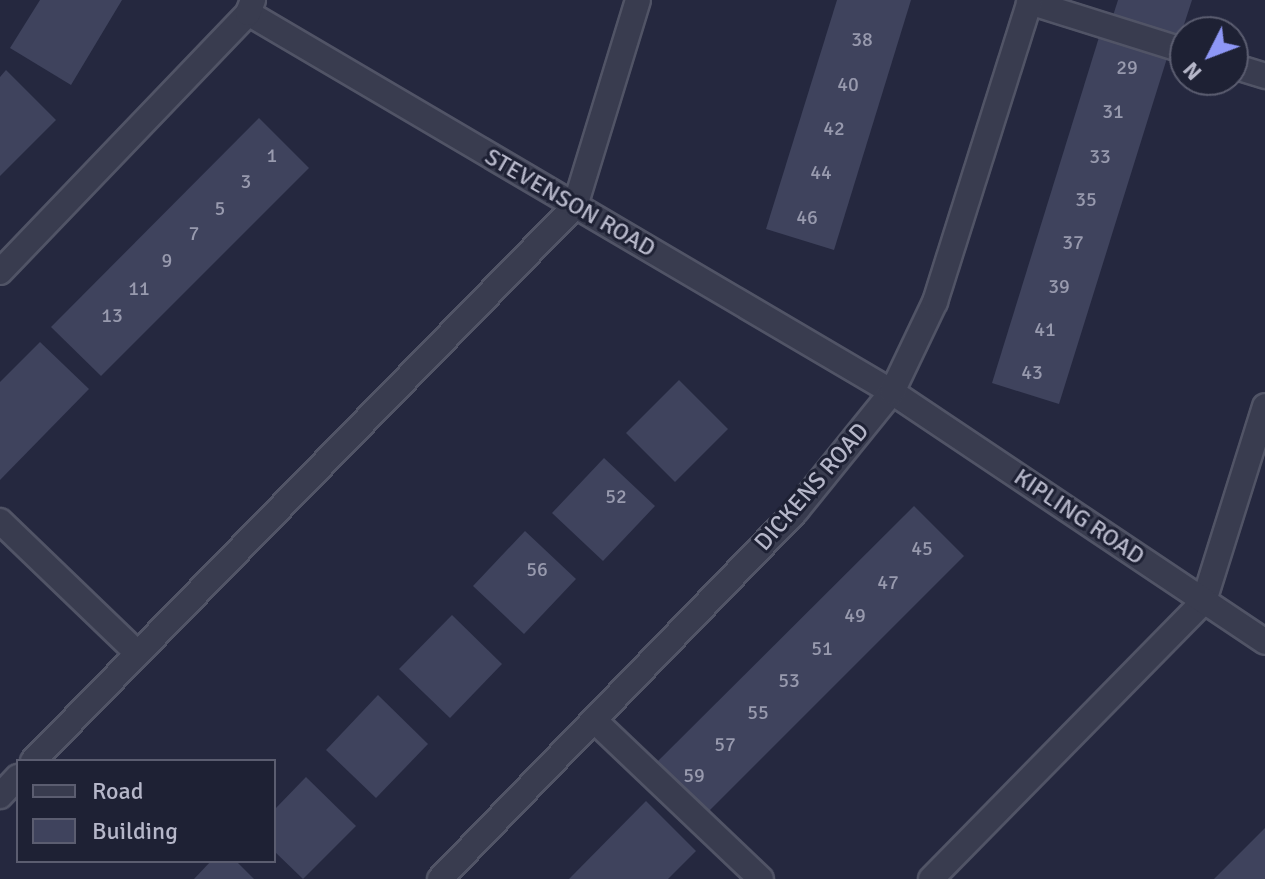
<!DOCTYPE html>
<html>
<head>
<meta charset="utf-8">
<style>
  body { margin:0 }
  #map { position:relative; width:1265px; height:879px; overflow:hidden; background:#25283f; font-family:Signika,sans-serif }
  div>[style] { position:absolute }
  .building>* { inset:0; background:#3f435d }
  .roads { filter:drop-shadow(2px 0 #515466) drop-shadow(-2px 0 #515466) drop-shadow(0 2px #515466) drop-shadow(0 -2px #515466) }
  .lane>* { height:24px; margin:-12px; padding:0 12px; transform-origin:12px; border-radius:12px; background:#393c4f }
  .street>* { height:24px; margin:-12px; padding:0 12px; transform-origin:12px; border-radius:12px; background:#393c4f }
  span { translate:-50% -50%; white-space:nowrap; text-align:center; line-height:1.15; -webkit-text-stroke:6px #1e2134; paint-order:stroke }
  .number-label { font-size:20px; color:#989aae }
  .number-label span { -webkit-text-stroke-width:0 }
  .street-label { font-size:24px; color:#b6b7c9 }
  .legend { position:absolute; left:16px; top:759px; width:260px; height:104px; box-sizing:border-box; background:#1e2134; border:2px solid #5b5d70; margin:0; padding:10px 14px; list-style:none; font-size:24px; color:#b6b7c9 }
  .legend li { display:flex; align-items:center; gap:16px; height:40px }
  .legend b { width:40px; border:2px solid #5b5d70 }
  .north { position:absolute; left:1169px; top:16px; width:80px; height:80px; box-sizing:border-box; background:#1e2134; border:2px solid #5b5d70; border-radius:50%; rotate:228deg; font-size:22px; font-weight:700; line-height:32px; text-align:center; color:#b6b7c9 }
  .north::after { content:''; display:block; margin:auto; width:28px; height:36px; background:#8e97f6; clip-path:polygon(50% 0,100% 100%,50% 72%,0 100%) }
</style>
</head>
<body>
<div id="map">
  <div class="building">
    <i style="clip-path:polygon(40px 0,122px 0,71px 85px,10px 48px)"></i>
    <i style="clip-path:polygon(837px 0,911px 0,834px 250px,766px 229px)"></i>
    <i style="clip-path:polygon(1118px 0,1192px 0,1178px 43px,1111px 22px)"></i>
    <i style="clip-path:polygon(1100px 34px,1168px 55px,1059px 404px,992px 383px)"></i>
    <i style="clip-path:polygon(6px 70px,56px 120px,0 176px,0 77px)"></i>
    <i style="clip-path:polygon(259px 118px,309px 168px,101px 376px,51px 327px)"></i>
    <i style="clip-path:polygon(40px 342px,89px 389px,0 480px,0 382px)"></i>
    <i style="clip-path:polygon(679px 380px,728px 429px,675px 482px,626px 433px)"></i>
    <i style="clip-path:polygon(604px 458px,655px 506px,603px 561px,552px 513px)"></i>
    <i style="clip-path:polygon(914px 506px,964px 556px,705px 815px,655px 764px)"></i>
    <i style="clip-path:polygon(525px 531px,576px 579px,524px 634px,473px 586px)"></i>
    <i style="clip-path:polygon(452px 615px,502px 664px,450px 718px,399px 669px)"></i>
    <i style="clip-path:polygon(378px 695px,428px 744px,376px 798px,326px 750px)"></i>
    <i style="clip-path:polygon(306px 777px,356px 826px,303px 879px,274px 851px,274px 810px)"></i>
    <i style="clip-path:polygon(646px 801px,696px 851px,668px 879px,569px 879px)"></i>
    <i style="clip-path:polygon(1265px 828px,1265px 879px,1214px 879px)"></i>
    <i style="clip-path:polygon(211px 861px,236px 861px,254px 879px,194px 879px)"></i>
  </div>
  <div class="roads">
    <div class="lane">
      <i style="left:1029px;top:2px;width:164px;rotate:17.4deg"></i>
      <i style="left:1233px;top:66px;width:34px;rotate:17deg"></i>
      <i style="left:0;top:521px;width:189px;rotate:43.9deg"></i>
      <i style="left:595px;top:721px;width:229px;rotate:43.6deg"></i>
      <i style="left:33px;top:761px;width:776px;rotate:-45.68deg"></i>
      <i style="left:575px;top:206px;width:215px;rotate:-73deg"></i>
      <i style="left:0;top:796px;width:26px;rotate:-47deg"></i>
      <i style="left:931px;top:879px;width:390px;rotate:-45.5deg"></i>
      <i style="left:1204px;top:601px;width:204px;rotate:-72.6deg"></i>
    </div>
    <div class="street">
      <i style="left:248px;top:13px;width:747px;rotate:30.48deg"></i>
      <i style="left:892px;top:392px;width:449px;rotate:33.8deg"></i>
      <i style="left:0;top:272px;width:359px;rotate:-46.2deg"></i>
      <i style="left:248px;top:13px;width:14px;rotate:-69deg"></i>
      <i style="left:440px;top:879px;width:512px;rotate:-45.95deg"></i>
      <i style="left:796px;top:511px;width:153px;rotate:-51.1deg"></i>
      <i style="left:892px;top:392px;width:100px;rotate:-64.5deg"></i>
      <i style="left:935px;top:302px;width:317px;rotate:-72.5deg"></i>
    </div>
  </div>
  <div class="number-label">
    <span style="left:862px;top:39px">38</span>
    <span style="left:1127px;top:67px">29</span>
    <span style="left:848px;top:84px">40</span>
    <span style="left:1113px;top:111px">31</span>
    <span style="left:834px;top:128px">42</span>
    <span style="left:272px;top:155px">1</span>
    <span style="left:1100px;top:156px">33</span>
    <span style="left:821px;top:172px">44</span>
    <span style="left:246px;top:181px">3</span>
    <span style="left:1086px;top:199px">35</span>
    <span style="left:220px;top:208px">5</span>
    <span style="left:807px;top:217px">46</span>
    <span style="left:194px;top:233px">7</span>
    <span style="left:1073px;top:242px">37</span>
    <span style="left:167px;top:260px">9</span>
    <span style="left:1059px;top:286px">39</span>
    <span style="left:139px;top:288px">11</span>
    <span style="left:112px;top:315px">13</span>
    <span style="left:1045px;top:329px">41</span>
    <span style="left:1032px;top:372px">43</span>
    <span style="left:616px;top:496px">52</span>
    <span style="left:922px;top:548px">45</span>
    <span style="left:537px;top:569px">56</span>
    <span style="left:888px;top:582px">47</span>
    <span style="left:855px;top:615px">49</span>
    <span style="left:822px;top:648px">51</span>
    <span style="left:789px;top:680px">53</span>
    <span style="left:758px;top:712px">55</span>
    <span style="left:725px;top:744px">57</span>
    <span style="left:694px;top:775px">59</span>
  </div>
  <div class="street-label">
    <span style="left:570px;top:203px;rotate:30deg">STEVENSON ROAD</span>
    <span style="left:812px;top:487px;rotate:-49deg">DICKENS ROAD</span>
    <span style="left:1079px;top:517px;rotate:34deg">KIPLING ROAD</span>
  </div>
  <ul class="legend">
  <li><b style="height:10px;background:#393c4f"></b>Road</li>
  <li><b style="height:22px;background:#3f435d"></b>Building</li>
  </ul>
  <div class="north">N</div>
</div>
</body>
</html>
